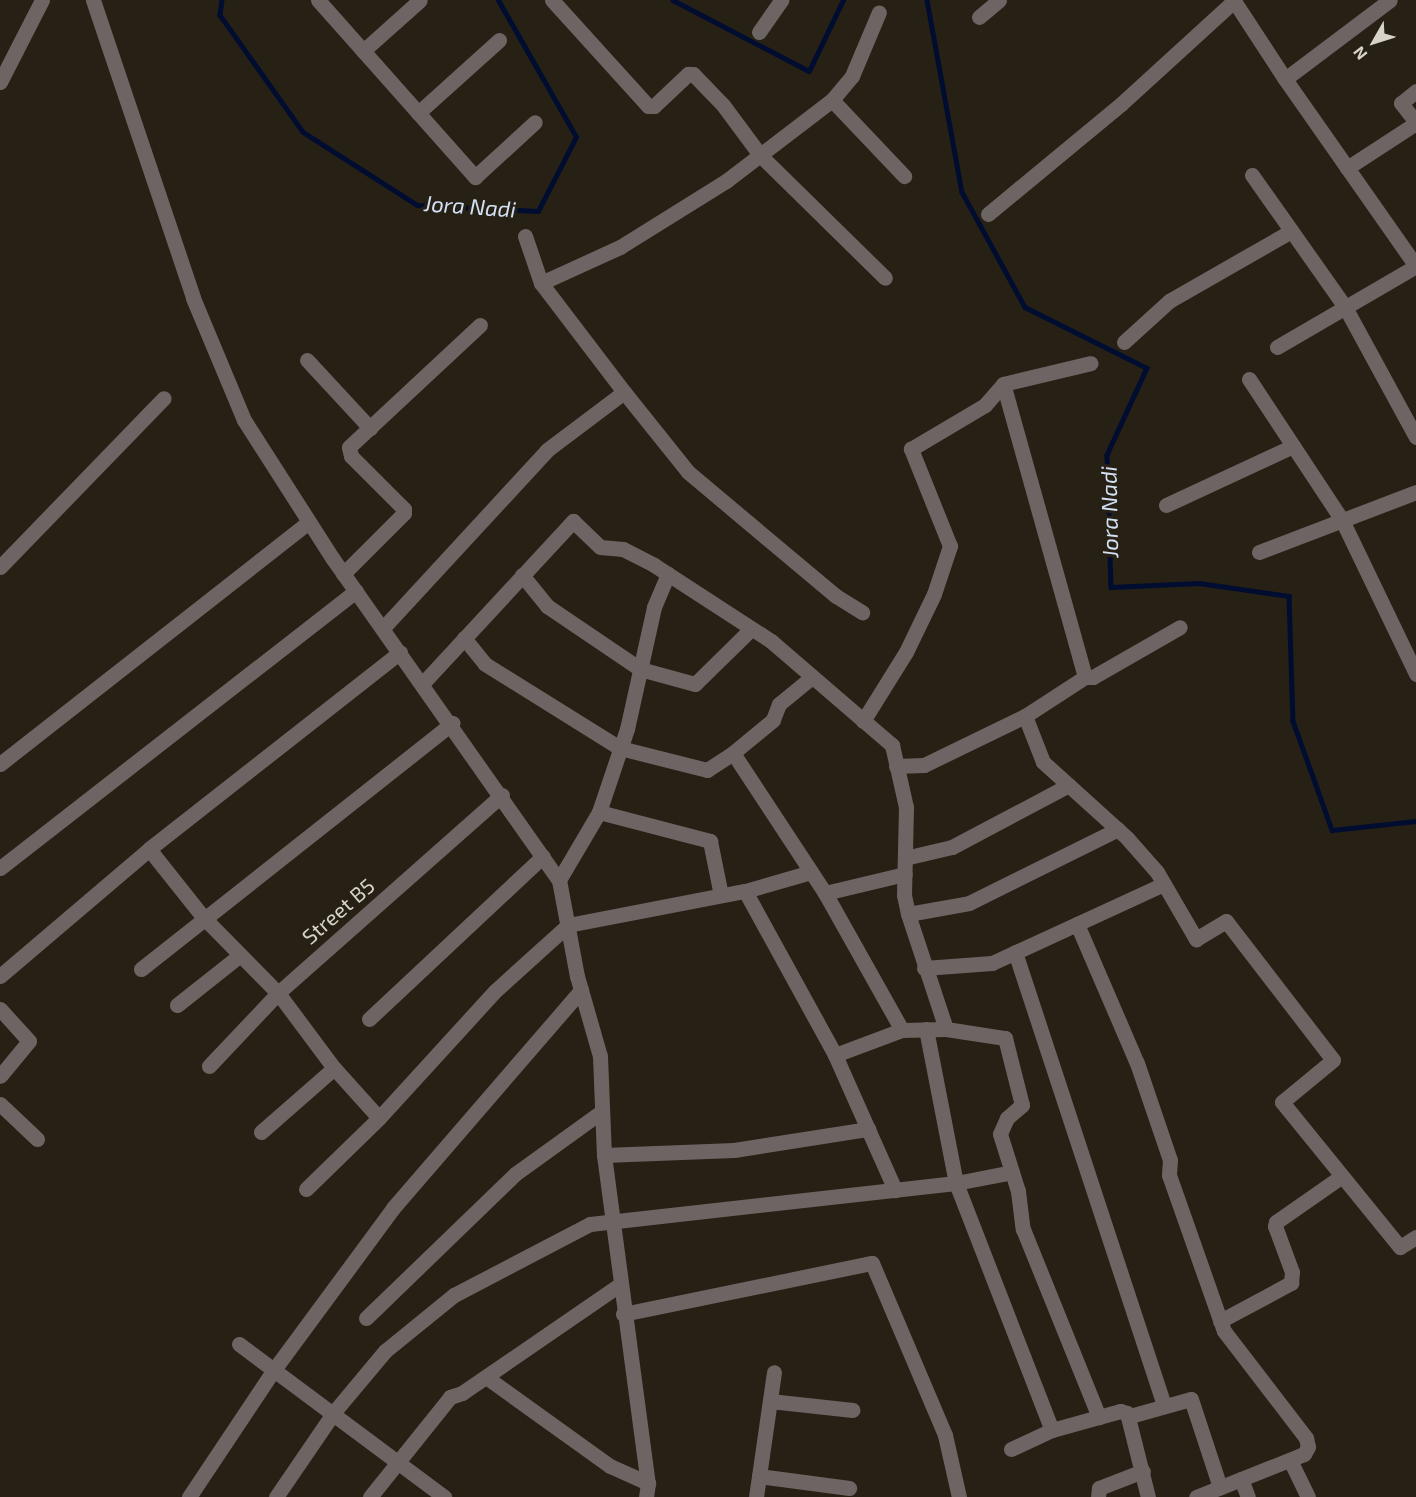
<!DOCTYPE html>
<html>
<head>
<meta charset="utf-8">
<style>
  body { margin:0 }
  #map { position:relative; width:1416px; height:1497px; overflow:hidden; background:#272014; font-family:"Exo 2",sans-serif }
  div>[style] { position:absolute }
  .stream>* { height:4.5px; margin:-2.25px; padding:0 2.25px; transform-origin:2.25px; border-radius:2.25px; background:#000d31 }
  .minor>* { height:15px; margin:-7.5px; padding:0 7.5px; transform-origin:7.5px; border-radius:7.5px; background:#6d6563 }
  span { translate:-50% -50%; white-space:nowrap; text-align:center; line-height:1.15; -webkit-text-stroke:6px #272014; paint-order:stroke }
  .street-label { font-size:21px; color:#d7d2ca }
  .water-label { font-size:22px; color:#d3e1f5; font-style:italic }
  .north { position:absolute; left:1344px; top:12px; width:60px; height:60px; -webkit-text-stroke:4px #272014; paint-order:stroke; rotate:231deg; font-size:16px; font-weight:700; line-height:24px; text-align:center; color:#d7d2ca }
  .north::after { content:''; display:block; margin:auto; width:21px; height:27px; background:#d7d2ca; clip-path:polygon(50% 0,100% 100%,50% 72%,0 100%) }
</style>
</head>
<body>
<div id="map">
  <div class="stream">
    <i style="left:222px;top:0;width:15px;rotate:98deg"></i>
    <i style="left:220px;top:15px;width:143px;rotate:54.6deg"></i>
    <i style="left:303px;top:132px;width:135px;rotate:32.6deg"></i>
    <i style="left:417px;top:205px;width:121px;rotate:2.8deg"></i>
    <i style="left:538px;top:211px;width:83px;rotate:-62.8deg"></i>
    <i style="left:576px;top:137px;width:158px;rotate:-119.7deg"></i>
    <i style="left:673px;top:0;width:153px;rotate:27.6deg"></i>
    <i style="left:809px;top:71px;width:79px;rotate:-64.4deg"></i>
    <i style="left:927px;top:0;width:195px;rotate:79.7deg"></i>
    <i style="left:962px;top:192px;width:131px;rotate:61.3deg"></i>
    <i style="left:1025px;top:307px;width:136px;rotate:26.6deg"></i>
    <i style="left:1147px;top:368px;width:96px;rotate:114.7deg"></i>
    <i style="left:1107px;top:455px;width:132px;rotate:88.3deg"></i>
    <i style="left:1111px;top:587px;width:88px;rotate:-2.6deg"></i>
    <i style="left:1199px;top:583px;width:91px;rotate:8.2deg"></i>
    <i style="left:1289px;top:596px;width:125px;rotate:88.2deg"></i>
    <i style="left:1293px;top:721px;width:116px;rotate:70.3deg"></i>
    <i style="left:1332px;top:830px;width:84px;rotate:-6.1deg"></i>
  </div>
  <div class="minor">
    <i style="left:93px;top:0;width:314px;rotate:71.4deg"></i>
    <i style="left:193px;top:298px;width:132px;rotate:67.3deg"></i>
    <i style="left:244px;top:420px;width:165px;rotate:57.4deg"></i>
    <i style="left:333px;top:559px;width:393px;rotate:54.9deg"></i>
    <i style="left:559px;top:880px;width:98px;rotate:79.4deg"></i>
    <i style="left:577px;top:976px;width:83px;rotate:74deg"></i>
    <i style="left:600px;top:1056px;width:99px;rotate:87.7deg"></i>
    <i style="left:604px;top:1155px;width:331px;rotate:82.4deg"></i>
    <i style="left:648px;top:1483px;width:14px;rotate:98deg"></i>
    <i style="left:318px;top:0;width:237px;rotate:48.4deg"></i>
    <i style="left:475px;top:177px;width:81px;rotate:-42.5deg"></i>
    <i style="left:552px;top:0;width:143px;rotate:47.8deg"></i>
    <i style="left:648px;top:106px;width:6px"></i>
    <i style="left:654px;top:106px;width:47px;rotate:-43.3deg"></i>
    <i style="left:688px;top:74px;width:5px"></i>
    <i style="left:693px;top:74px;width:43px;rotate:45.9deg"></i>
    <i style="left:723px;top:105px;width:62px;rotate:53.5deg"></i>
    <i style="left:760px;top:155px;width:175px;rotate:44.5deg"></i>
    <i style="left:1234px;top:1px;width:93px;rotate:56.8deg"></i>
    <i style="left:1285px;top:79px;width:131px;rotate:-37deg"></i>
    <i style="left:979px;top:17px;width:26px;rotate:-40deg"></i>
    <i style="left:759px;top:32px;width:39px;rotate:-55deg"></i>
    <i style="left:363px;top:51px;width:76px;rotate:-41.8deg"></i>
    <i style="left:1285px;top:79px;width:228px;rotate:55deg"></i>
    <i style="left:0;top:82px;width:92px;rotate:-62.9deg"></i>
    <i style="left:1416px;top:91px;width:19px;rotate:141deg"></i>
    <i style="left:1401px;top:103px;width:24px;rotate:52deg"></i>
    <i style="left:832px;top:100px;width:105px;rotate:46.5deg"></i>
    <i style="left:418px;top:113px;width:109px;rotate:-42deg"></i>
    <i style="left:1347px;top:168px;width:82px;rotate:-33.1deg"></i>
    <i style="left:1252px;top:175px;width:161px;rotate:54.8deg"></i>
    <i style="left:1345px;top:307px;width:148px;rotate:61.4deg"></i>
    <i style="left:988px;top:214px;width:173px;rotate:-39.6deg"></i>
    <i style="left:1121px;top:104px;width:154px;rotate:-42.4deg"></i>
    <i style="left:525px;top:236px;width:50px;rotate:71.2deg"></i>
    <i style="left:541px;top:283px;width:137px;rotate:52.7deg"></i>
    <i style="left:541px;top:283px;width:87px;rotate:-24.5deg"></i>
    <i style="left:620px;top:247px;width:125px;rotate:-31.9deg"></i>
    <i style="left:726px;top:181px;width:133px;rotate:-37.4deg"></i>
    <i style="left:832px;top:100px;width:31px;rotate:-50deg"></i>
    <i style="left:852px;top:76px;width:69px;rotate:-67.1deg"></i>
    <i style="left:1124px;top:342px;width:61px;rotate:-42.3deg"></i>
    <i style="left:1169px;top:301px;width:141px;rotate:-29.8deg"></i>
    <i style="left:1277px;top:347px;width:161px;rotate:-30.2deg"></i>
    <i style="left:307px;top:360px;width:93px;rotate:47.2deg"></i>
    <i style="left:1249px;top:379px;width:169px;rotate:56.6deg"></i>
    <i style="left:1342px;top:520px;width:171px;rotate:64.3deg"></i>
    <i style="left:1166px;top:505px;width:140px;rotate:-24.9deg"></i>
    <i style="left:1259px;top:552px;width:168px;rotate:-20.9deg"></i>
    <i style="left:0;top:567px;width:235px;rotate:-45.9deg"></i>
    <i style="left:343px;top:574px;width:86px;rotate:-45deg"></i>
    <i style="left:404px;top:513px;width:4px;rotate:-90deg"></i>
    <i style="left:404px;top:509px;width:75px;rotate:-135deg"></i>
    <i style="left:351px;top:456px;width:9px;rotate:-103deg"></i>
    <i style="left:349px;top:447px;width:179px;rotate:-43deg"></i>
    <i style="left:522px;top:575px;width:40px;rotate:51deg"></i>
    <i style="left:547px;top:606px;width:112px;rotate:34.1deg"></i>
    <i style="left:640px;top:669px;width:57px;rotate:15.3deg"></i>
    <i style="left:695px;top:684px;width:78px;rotate:-44.5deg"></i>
    <i style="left:383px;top:628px;width:242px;rotate:-47.3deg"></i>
    <i style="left:547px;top:450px;width:96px;rotate:-37deg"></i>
    <i style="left:624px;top:392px;width:102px;rotate:51.3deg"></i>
    <i style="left:688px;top:472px;width:193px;rotate:40deg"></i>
    <i style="left:836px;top:596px;width:31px;rotate:32deg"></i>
    <i style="left:464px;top:638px;width:33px;rotate:51deg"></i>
    <i style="left:485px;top:664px;width:159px;rotate:31.9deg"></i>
    <i style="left:620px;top:748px;width:90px;rotate:14.2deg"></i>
    <i style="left:707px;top:770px;width:31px;rotate:-33deg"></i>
    <i style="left:812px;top:677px;width:43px;rotate:140.7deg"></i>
    <i style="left:779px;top:704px;width:17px;rotate:111deg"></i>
    <i style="left:773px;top:720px;width:52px;rotate:140.5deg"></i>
    <i style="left:733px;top:753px;width:168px;rotate:56.7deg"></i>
    <i style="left:825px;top:893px;width:82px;rotate:-13.4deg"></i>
    <i style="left:1085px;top:677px;width:304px;rotate:-105.6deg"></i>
    <i style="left:1003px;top:384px;width:90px;rotate:-13.4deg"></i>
    <i style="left:423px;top:683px;width:221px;rotate:-47.2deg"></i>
    <i style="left:573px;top:521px;width:37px;rotate:44deg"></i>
    <i style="left:600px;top:547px;width:23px;rotate:5deg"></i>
    <i style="left:623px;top:549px;width:35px;rotate:27deg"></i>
    <i style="left:654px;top:565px;width:140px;rotate:33deg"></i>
    <i style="left:771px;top:641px;width:160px;rotate:40.7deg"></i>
    <i style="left:892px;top:745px;width:64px;rotate:77.3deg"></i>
    <i style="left:906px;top:807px;width:88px;rotate:91.3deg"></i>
    <i style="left:904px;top:895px;width:19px;rotate:78deg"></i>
    <i style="left:908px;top:914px;width:121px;rotate:71.7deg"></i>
    <i style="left:1025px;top:716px;width:49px;rotate:68.6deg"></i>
    <i style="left:1043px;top:762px;width:113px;rotate:42.1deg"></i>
    <i style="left:1127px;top:838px;width:45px;rotate:48.6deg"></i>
    <i style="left:1157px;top:872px;width:78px;rotate:59.8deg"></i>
    <i style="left:1196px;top:939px;width:35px;rotate:-31deg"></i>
    <i style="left:1226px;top:921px;width:175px;rotate:52.4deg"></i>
    <i style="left:1333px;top:1060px;width:66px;rotate:140.5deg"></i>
    <i style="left:1282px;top:1102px;width:187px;rotate:50.9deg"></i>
    <i style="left:1400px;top:1247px;width:19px;rotate:-32deg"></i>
    <i style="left:863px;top:721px;width:81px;rotate:-58.1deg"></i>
    <i style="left:906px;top:652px;width:64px;rotate:-64.2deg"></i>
    <i style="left:934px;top:594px;width:51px;rotate:-71.6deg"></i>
    <i style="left:950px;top:546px;width:105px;rotate:-111.9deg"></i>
    <i style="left:911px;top:449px;width:86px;rotate:-30.7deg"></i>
    <i style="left:985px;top:405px;width:28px;rotate:-49deg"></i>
    <i style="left:0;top:764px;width:392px;rotate:-38.1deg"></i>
    <i style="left:896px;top:766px;width:28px;rotate:-2deg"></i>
    <i style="left:924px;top:765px;width:112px;rotate:-25.9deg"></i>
    <i style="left:1025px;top:716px;width:72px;rotate:-33deg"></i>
    <i style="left:1085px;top:677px;width:8px"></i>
    <i style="left:1093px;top:677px;width:100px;rotate:-29.9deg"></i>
    <i style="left:599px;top:812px;width:115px;rotate:14.6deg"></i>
    <i style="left:710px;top:841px;width:55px;rotate:78.5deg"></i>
    <i style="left:149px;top:849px;width:87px;rotate:51.5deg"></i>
    <i style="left:203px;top:917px;width:107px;rotate:45.4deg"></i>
    <i style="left:278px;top:993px;width:94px;rotate:53.3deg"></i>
    <i style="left:905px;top:858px;width:48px;rotate:-13.2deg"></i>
    <i style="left:952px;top:847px;width:132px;rotate:-27.9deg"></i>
    <i style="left:0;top:868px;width:451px;rotate:-37.9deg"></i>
    <i style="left:811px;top:872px;width:69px;rotate:163.9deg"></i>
    <i style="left:745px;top:891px;width:187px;rotate:61.2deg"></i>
    <i style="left:835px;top:1055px;width:72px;rotate:-20.5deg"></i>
    <i style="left:559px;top:880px;width:79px;rotate:-59.5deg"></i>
    <i style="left:599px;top:812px;width:88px;rotate:-71.4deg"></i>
    <i style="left:627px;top:729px;width:125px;rotate:-77.5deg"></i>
    <i style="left:654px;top:607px;width:36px;rotate:-67deg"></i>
    <i style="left:825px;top:893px;width:157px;rotate:60.7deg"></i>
    <i style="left:902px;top:1030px;width:44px;rotate:-1.3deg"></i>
    <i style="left:946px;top:1029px;width:60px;rotate:8.7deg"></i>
    <i style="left:1005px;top:1038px;width:69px;rotate:75.8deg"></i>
    <i style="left:1022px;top:1105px;width:20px;rotate:139deg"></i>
    <i style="left:1007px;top:1118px;width:17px;rotate:114deg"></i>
    <i style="left:1000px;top:1134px;width:60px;rotate:72.5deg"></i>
    <i style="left:1018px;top:1191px;width:38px;rotate:83deg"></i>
    <i style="left:1023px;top:1229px;width:203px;rotate:68deg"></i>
    <i style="left:908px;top:914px;width:62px;rotate:-10.2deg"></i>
    <i style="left:969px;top:903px;width:166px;rotate:-26.4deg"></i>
    <i style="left:1077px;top:924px;width:151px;rotate:66.7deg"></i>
    <i style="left:1137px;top:1063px;width:102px;rotate:71.2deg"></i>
    <i style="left:1170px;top:1160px;width:15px;rotate:94deg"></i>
    <i style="left:1169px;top:1175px;width:165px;rotate:70.6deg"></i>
    <i style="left:1224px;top:1331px;width:135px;rotate:52.5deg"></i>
    <i style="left:1306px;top:1438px;width:9px;rotate:77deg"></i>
    <i style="left:1308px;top:1447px;width:8px;rotate:120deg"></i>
    <i style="left:1304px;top:1454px;width:116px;rotate:158.3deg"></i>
    <i style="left:1015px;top:952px;width:477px;rotate:71.8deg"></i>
    <i style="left:924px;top:968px;width:68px;rotate:-4.2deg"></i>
    <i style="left:992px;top:963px;width:189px;rotate:-24.7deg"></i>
    <i style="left:141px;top:969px;width:397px;rotate:-38.3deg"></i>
    <i style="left:0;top:976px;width:196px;rotate:-40.4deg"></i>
    <i style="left:149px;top:849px;width:319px;rotate:-38.1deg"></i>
    <i style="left:177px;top:1005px;width:80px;rotate:-38.4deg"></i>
    <i style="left:0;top:1009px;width:43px;rotate:47.8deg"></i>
    <i style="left:29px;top:1041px;width:45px;rotate:129.6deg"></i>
    <i style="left:369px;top:1019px;width:238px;rotate:-43.1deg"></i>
    <i style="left:926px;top:1029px;width:157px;rotate:79deg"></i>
    <i style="left:956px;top:1183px;width:265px;rotate:68.8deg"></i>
    <i style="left:835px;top:1055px;width:148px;rotate:66deg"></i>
    <i style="left:209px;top:1066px;width:100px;rotate:-46.6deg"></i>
    <i style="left:278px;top:993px;width:299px;rotate:-41.5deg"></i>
    <i style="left:0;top:1104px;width:51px;rotate:43.4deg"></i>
    <i style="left:261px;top:1132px;width:97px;rotate:-41.2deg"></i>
    <i style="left:334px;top:1068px;width:67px;rotate:48deg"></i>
    <i style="left:379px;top:1118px;width:172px;rotate:-47.6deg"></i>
    <i style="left:495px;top:991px;width:98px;rotate:-42.1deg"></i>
    <i style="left:568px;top:925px;width:180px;rotate:-10.9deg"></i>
    <i style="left:604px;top:1155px;width:130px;rotate:-2.2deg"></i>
    <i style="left:734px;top:1150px;width:136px;rotate:-8.9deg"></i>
    <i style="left:306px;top:1189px;width:102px;rotate:-44.2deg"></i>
    <i style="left:623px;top:1314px;width:254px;rotate:-11.6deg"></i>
    <i style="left:872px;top:1263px;width:187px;rotate:67deg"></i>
    <i style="left:945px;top:1435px;width:64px;rotate:77.3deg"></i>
    <i style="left:366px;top:1318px;width:207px;rotate:-44deg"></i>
    <i style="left:515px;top:1174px;width:106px;rotate:-35.8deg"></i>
    <i style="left:1220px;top:1321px;width:81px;rotate:-28.2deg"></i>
    <i style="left:1291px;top:1283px;width:11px;rotate:-85deg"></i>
    <i style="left:1292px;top:1272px;width:49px;rotate:-110.3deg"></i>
    <i style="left:1275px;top:1226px;width:4px;rotate:-76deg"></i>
    <i style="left:1276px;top:1222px;width:80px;rotate:-34.9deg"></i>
    <i style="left:239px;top:1344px;width:256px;rotate:36.7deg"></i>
    <i style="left:486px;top:1377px;width:153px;rotate:35.7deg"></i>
    <i style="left:610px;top:1466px;width:42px;rotate:24.1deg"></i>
    <i style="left:770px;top:1401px;width:83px;rotate:6.2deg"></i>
    <i style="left:1130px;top:1416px;width:63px;rotate:-15.6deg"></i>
    <i style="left:1191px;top:1399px;width:93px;rotate:71.8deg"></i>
    <i style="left:1011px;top:1449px;width:45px;rotate:-24.9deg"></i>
    <i style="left:1052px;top:1430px;width:71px;rotate:-15.6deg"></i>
    <i style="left:1120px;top:1411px;width:7px;rotate:16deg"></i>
    <i style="left:1127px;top:1413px;width:87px;rotate:76deg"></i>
    <i style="left:1290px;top:1460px;width:41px;rotate:64.1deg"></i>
    <i style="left:759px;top:1476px;width:91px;rotate:7.6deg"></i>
    <i style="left:1241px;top:1479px;width:19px;rotate:69deg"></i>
    <i style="left:189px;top:1497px;width:151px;rotate:-56.3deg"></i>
    <i style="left:273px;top:1371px;width:202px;rotate:-53.6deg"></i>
    <i style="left:393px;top:1208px;width:288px;rotate:-49.2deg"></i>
    <i style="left:276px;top:1497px;width:103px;rotate:-55.7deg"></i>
    <i style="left:334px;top:1412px;width:80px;rotate:-50.1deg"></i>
    <i style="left:385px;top:1351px;width:89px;rotate:-39.1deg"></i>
    <i style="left:454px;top:1295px;width:153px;rotate:-27.6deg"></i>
    <i style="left:590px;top:1224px;width:368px;rotate:-6.4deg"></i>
    <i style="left:956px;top:1183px;width:57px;rotate:-11.1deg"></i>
    <i style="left:370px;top:1497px;width:128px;rotate:-51.3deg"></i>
    <i style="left:450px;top:1397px;width:13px;rotate:-18deg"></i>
    <i style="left:462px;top:1393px;width:191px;rotate:-34.5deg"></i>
    <i style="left:756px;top:1497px;width:126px;rotate:-81.8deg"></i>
    <i style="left:1098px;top:1497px;width:9px;rotate:-84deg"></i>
    <i style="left:1099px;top:1488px;width:47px;rotate:-21.1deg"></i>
  </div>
  <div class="street-label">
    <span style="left:338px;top:911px;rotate:-41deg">Street B5</span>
  </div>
  <div class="water-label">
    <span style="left:470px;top:206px;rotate:4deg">Jora Nadi</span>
    <span style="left:1109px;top:512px;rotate:-91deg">Jora Nadi</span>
  </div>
  <div class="north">N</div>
</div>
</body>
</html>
